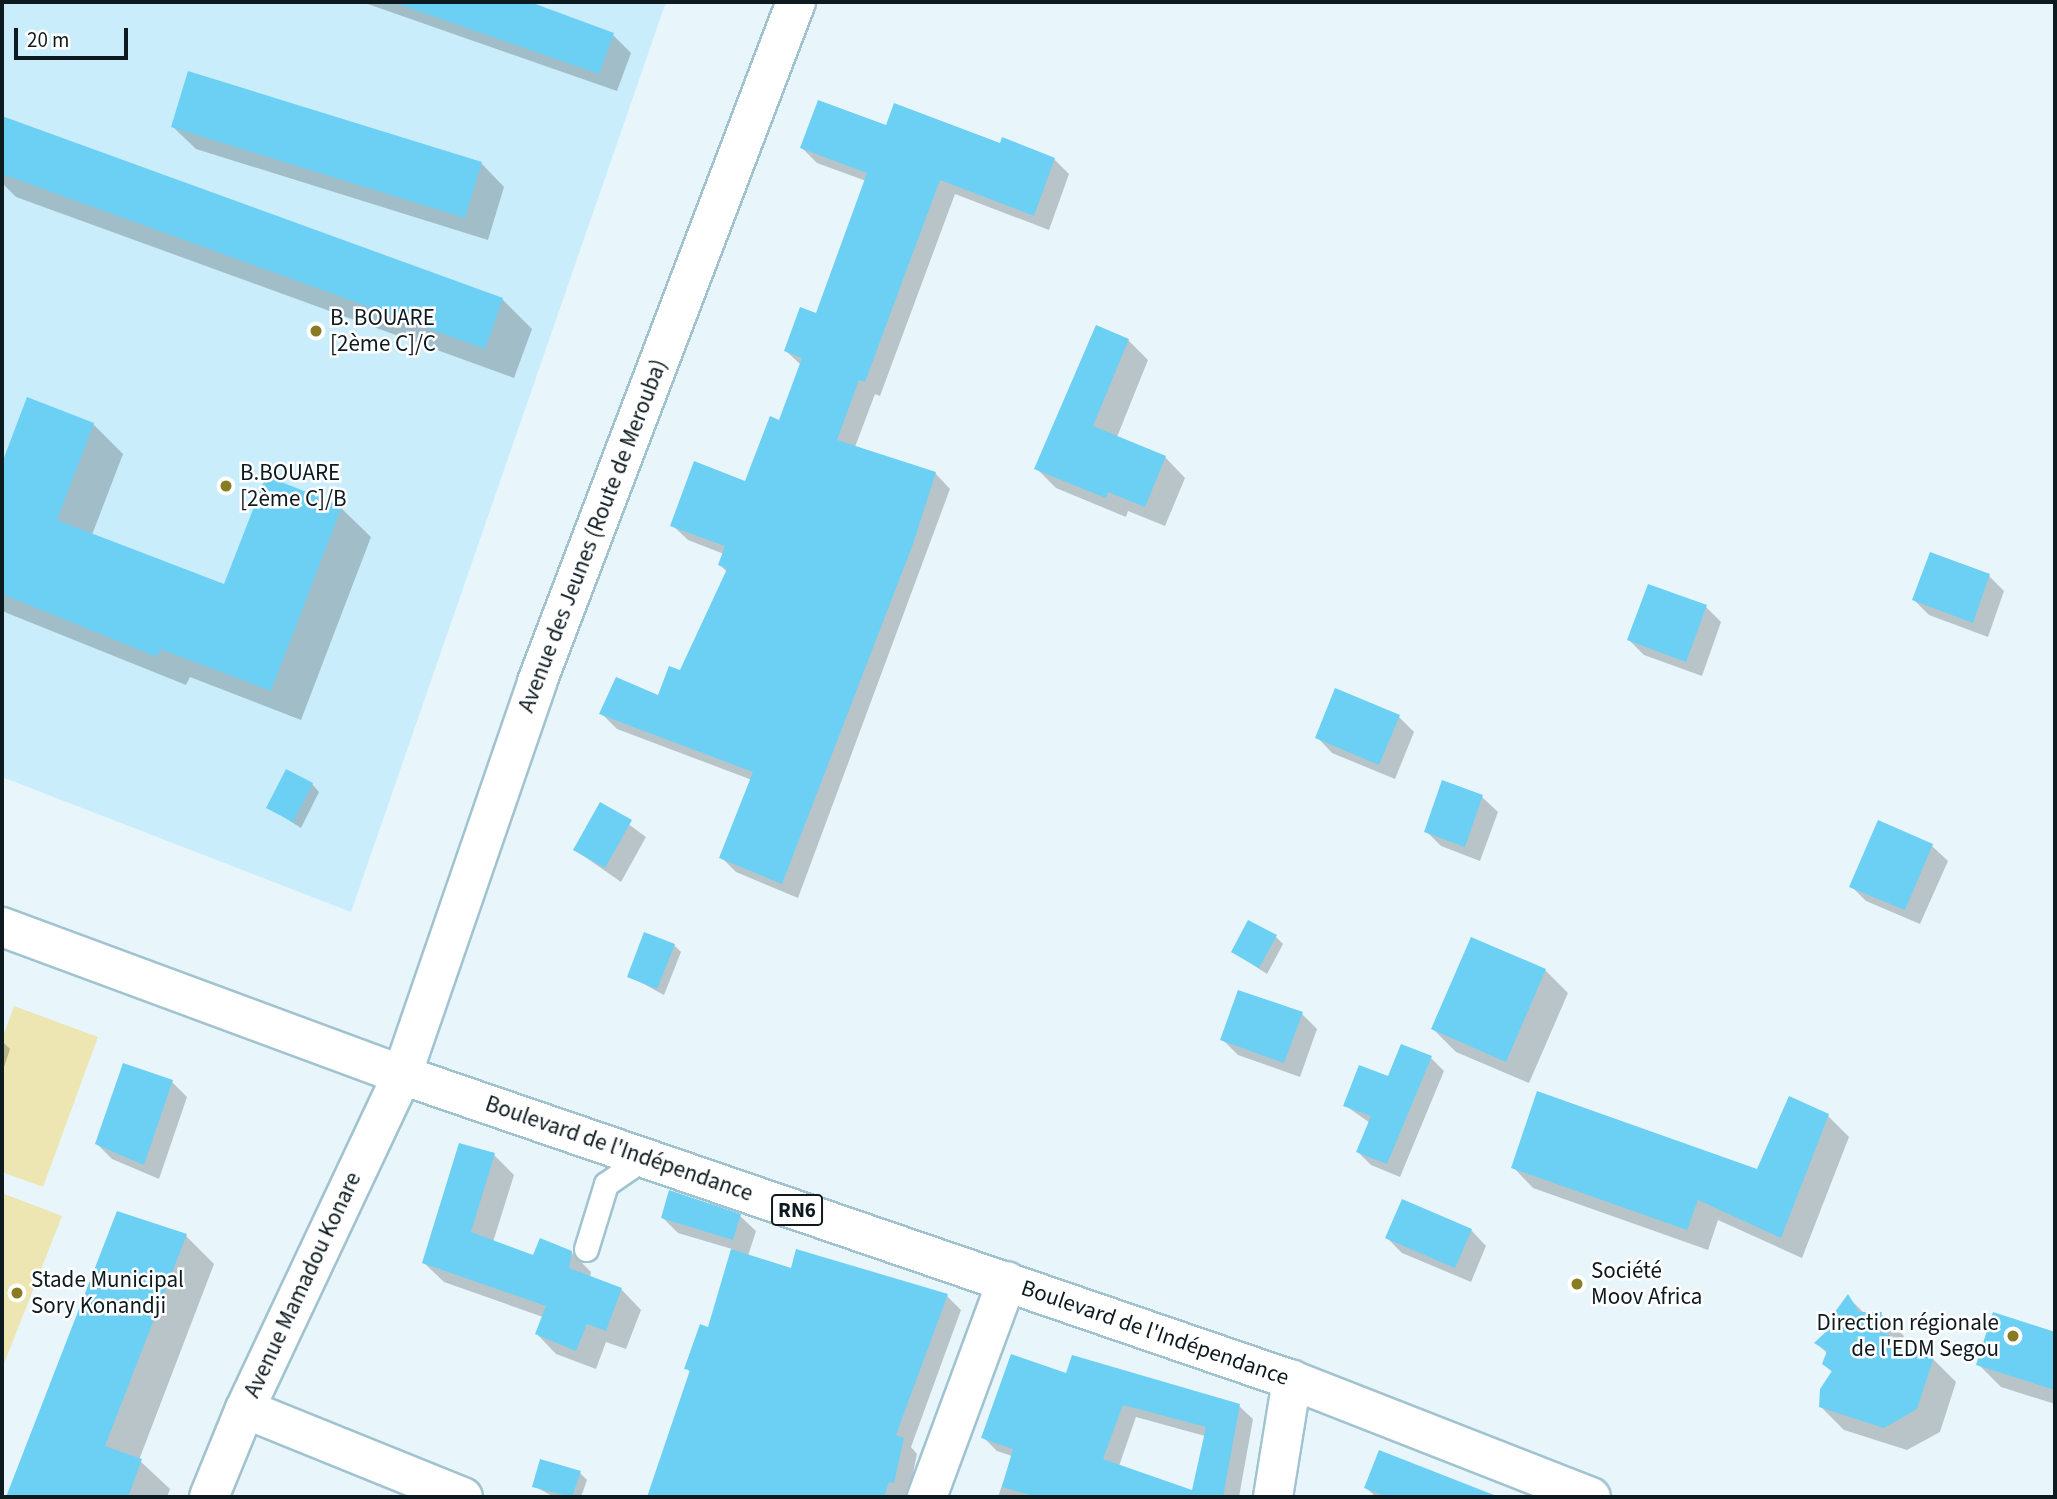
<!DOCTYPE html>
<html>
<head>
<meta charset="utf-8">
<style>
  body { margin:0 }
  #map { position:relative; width:2057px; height:1499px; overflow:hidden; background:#e8f6fc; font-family:"Source Sans 3",sans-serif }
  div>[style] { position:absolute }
  .built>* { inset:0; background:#caedfb }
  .green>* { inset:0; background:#ede5b2 }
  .shadow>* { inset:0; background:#0003 }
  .building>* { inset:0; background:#6bd0f4 }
  .roads { filter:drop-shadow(2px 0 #a1c3d0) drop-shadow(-2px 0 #a1c3d0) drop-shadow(0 2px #a1c3d0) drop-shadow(0 -2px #a1c3d0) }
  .service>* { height:23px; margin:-11.5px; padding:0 11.5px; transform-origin:11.5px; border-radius:11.5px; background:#fff }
  .minor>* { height:38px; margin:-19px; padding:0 19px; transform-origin:19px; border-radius:19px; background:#fff }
  .secondary>* { height:38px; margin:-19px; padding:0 19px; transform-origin:19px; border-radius:19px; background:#fff }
  .trunk>* { height:38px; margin:-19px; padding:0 19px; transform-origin:19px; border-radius:19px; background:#fff }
  .dots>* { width:19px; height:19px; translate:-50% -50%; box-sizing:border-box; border:4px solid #fff; border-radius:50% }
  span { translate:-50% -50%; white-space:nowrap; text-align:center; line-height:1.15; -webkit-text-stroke:5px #fff; paint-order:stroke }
  .shield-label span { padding:2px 5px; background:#fff; border:2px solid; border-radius:5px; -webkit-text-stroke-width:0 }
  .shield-label { font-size:21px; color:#0d1a1f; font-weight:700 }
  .poi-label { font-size:23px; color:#0d1a1f }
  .left { translate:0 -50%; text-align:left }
  .right { translate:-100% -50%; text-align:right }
  .street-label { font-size:23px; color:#0d1a1f }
  .frame { position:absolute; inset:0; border:4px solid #0d1a1f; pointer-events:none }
  .scale { position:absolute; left:14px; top:28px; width:114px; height:32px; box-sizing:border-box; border:4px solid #0d1a1f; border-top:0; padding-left:9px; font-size:21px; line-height:24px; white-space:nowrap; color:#0d1a1f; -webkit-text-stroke:5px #fff; paint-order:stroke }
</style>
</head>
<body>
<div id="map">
  <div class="built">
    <i style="clip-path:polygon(2px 2px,666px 2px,351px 912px,2px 777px)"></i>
  </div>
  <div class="green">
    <i style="clip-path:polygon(14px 1006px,98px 1037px,43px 1187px,2px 1172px,2px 1039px)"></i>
    <i style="clip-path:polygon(2px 1193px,62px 1216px,2px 1369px)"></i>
  </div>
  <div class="shadow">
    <i style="clip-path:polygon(362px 2px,523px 2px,613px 35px,631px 53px,617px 91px)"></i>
    <i style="clip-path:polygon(189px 73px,482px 164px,504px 187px,488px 240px,196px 149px,173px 127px)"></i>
    <i style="clip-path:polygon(4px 118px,502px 299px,532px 329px,514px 378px,16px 197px,2px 183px)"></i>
    <i style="clip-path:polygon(887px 128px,1001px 145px,1054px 159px,1069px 174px,1049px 230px,955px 194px,880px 396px,875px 394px,855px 447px,935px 473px,950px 489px,798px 898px,736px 872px,721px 857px,752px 780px,617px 729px,602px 714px,659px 698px,681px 672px,728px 573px,720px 565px,724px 554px,688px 540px,672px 525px,746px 483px,780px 422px,801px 365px,786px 351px,817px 315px,866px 181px,817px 163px,802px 148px)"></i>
    <i style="clip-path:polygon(1128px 340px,1148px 360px,1117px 437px,1165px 457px,1185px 478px,1165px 526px,1128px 511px,1126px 517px,1056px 488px,1036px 468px)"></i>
    <i style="clip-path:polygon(28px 399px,93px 424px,123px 454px,92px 535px,225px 587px,267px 479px,341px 508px,371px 537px,301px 720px,190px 677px,186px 685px,2px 611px,2px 468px)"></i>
    <i style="clip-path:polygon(1989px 576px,2004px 591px,1988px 637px,1929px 615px,1914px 600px)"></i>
    <i style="clip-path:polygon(1706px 607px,1721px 622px,1702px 676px,1644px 655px,1629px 640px)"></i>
    <i style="clip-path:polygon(1399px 717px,1414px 732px,1395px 779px,1332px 753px,1317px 737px)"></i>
    <i style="clip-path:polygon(312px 784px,319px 792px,301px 828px,268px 807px)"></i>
    <i style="clip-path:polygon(1482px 797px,1498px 812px,1480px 861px,1441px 846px,1426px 831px)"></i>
    <i style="clip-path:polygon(601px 804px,646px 837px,621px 882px,575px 850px)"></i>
    <i style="clip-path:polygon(1932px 846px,1948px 861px,1920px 924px,1866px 901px,1851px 886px)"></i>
    <i style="clip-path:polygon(1276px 937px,1283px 944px,1267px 974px,1233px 952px)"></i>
    <i style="clip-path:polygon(674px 945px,681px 952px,664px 995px,629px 976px)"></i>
    <i style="clip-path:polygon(1545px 970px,1568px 993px,1529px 1083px,1456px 1052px,1433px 1029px)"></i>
    <i style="clip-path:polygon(1302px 1014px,1317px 1029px,1300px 1077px,1238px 1055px,1222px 1039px)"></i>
    <i style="clip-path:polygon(2px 1041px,10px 1049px,2px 1073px)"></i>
    <i style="clip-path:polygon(1431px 1058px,1444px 1071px,1400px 1177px,1371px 1165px,1358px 1152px,1370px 1123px,1346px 1106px)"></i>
    <i style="clip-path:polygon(172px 1082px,187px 1097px,159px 1179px,112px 1159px,97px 1144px)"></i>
    <i style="clip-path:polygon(1790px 1098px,1828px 1116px,1849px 1137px,1802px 1258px,1718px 1220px,1708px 1250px,1533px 1188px,1513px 1167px,1758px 1171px)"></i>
    <i style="clip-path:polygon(494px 1155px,514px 1175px,493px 1242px,534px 1257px,571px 1252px,591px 1272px,590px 1278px,622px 1290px,641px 1310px,626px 1349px,606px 1342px,596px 1369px,556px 1354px,537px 1334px,543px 1317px,444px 1282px,424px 1263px)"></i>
    <i style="clip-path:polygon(118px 1213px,186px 1236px,214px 1264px,139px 1460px,170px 1489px,167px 1497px,7px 1497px)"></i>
    <i style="clip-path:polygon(740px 1216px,756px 1231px,748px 1256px,793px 1270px,947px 1296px,961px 1310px,911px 1447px,917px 1454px,908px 1497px,799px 1497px,806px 1473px,758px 1458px,746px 1497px,648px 1497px,691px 1373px,686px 1368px,709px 1329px,732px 1249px,678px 1233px,663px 1218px)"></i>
    <i style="clip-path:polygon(1471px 1230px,1486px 1246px,1471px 1282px,1402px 1253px,1387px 1238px)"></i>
    <i style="clip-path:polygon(1848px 1297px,1865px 1314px,1881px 1314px,1904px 1336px,1900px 1348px,1933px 1359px,1956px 1382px,1940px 1432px,1907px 1450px,1844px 1430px,1821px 1407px,1833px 1373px,1824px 1364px,1828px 1354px,1816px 1343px,1832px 1329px)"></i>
    <i style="clip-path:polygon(1994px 1314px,2055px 1334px,2055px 1404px,2001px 1387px,1978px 1364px)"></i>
    <i style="clip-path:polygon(1067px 1376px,1239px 1406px,1253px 1419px,1239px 1497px,1193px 1494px,1205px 1436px,1136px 1417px,1119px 1466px,1177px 1487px,1188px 1497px,998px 1497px,1012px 1456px,997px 1451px,983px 1437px)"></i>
    <i style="clip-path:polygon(1380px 1453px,1494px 1497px,1376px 1497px,1366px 1488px)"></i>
    <i style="clip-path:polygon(580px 1473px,587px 1480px,581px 1497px,554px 1497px,534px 1486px)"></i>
  </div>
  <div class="building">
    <i style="clip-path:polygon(402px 2px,530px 2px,614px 33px,599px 74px,401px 5px)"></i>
    <i style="clip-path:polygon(188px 71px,482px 162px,465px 218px,171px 127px)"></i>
    <i style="clip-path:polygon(818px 100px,886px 125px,894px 103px,1000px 143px,1002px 137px,1055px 158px,1034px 216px,940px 180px,865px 382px,859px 380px,837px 440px,936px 472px,913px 544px,782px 884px,719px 858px,753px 772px,599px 714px,616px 677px,658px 695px,669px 666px,680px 670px,727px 569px,718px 565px,725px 546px,670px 526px,694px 461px,745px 481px,770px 416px,779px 420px,802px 358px,784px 351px,800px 307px,816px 313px,867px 173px,800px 148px)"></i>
    <i style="clip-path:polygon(2px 116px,503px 298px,485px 349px,2px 174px)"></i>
    <i style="clip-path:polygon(1096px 325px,1129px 339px,1093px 426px,1166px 456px,1145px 507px,1108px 492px,1106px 498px,1034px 469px)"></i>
    <i style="clip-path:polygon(27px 397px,94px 423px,57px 520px,224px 584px,266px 476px,342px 506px,271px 691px,160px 649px,157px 657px,2px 594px,2px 463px)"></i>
    <i style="clip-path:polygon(1930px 552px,1990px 574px,1973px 623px,1912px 600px)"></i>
    <i style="clip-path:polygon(1648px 584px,1707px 605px,1686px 662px,1627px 640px)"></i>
    <i style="clip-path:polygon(1335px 688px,1400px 715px,1379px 765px,1315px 738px)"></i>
    <i style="clip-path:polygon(286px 769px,313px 783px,293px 822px,266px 808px)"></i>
    <i style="clip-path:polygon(1442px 780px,1483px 795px,1465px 847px,1424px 832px)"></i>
    <i style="clip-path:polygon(600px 802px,632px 820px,605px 868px,573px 850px)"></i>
    <i style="clip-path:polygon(1878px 820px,1933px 844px,1905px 910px,1849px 887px)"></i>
    <i style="clip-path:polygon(1248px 920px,1277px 935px,1259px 968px,1231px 952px)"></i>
    <i style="clip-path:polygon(644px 932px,675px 944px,657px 989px,627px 977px)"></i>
    <i style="clip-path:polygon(1471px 937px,1546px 969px,1506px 1062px,1431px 1029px)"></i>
    <i style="clip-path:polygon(1238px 990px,1303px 1012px,1284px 1063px,1220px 1040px)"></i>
    <i style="clip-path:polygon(1401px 1044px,1432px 1056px,1387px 1164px,1356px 1152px,1371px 1116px,1343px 1106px,1359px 1065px,1388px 1076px)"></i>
    <i style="clip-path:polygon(123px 1063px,173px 1080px,144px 1165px,95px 1144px)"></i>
    <i style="clip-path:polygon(1537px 1091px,1757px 1169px,1789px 1096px,1829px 1114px,1781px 1238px,1698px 1200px,1687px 1230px,1511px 1168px)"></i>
    <i style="clip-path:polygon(459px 1143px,495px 1153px,471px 1232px,533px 1255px,540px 1238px,572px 1251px,569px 1268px,622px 1288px,606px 1331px,587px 1324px,576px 1351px,535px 1334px,546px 1306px,422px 1263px)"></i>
    <i style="clip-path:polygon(669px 1190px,741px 1214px,733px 1240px,661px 1218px)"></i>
    <i style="clip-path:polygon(1402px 1199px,1472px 1229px,1455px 1268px,1385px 1238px)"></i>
    <i style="clip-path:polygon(117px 1211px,187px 1234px,105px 1446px,142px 1459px,128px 1497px,6px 1497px)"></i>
    <i style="clip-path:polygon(731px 1249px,791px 1268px,796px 1249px,948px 1294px,896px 1435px,904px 1438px,894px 1483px,889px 1482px,884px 1497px,647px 1497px,690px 1370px,684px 1369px,700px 1324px,708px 1327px)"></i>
    <i style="clip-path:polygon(1848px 1294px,1859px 1312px,1882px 1312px,1876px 1331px,1890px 1335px,1887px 1342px,1934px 1357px,1917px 1409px,1884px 1428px,1819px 1407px,1820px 1389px,1832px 1371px,1822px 1364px,1827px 1351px,1814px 1343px,1830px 1328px,1832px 1316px)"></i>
    <i style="clip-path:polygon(1993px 1312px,2055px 1332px,2055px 1390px,1976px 1365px)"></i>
    <i style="clip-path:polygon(evenodd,1011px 1354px,1066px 1373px,1072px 1355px,1240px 1404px,1223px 1497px,1037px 1497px,1002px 1487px,1013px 1449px,981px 1438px,1011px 1354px,1123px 1405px,1206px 1427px,1192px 1490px,1103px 1459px,1123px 1405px)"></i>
    <i style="clip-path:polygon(1379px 1450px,1494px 1495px,1493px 1497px,1387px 1497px,1364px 1488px)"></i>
    <i style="clip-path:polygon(540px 1459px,581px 1471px,572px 1497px,532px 1487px)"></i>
  </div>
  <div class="roads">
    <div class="service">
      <i style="left:586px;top:1249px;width:68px;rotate:-72.9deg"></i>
      <i style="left:606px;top:1184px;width:46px;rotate:-34.4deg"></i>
    </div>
    <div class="minor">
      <i style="left:245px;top:1409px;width:235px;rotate:22deg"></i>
      <i style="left:927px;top:1497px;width:230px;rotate:-69.7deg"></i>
      <i style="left:1273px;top:1497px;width:119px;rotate:-80.8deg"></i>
    </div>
    <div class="secondary">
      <i style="left:209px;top:1497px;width:95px;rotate:-67.8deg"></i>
      <i style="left:245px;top:1409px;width:369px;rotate:-64.8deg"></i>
      <i style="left:402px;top:1075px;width:416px;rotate:-71deg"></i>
      <i style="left:537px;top:682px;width:728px;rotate:-69.15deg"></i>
    </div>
    <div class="trunk">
      <i style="left:2px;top:927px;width:427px;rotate:20.3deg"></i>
      <i style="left:402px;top:1075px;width:941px;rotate:18.92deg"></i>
      <i style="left:1292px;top:1380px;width:321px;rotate:21.4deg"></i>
    </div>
  </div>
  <div class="dots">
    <i style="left:316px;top:331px;background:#897b21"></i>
    <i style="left:226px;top:486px;background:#897b21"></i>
    <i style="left:1577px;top:1284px;background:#897b21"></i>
    <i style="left:17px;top:1293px;background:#897b21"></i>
    <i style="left:2013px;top:1336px;background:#897b21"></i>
  </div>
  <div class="shield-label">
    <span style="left:797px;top:1210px">RN6</span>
  </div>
  <div class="poi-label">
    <span class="left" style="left:330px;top:331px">B. BOUARE<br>[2ème C]/C</span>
    <span class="left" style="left:240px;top:486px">B.BOUARE<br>[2ème C]/B</span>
    <span class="left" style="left:1591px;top:1284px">Société<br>Moov Africa</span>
    <span class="left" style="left:31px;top:1293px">Stade Municipal<br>Sory Konandji</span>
    <span class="right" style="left:1999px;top:1336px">Direction régionale<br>de l'EDM Segou</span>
  </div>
  <div class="street-label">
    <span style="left:593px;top:536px;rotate:-69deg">Avenue des Jeunes (Route de Merouba)</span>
    <span style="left:619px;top:1149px;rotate:19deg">Boulevard de l'Indépendance</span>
    <span style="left:303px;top:1285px;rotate:-65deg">Avenue Mamadou Konare</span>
    <span style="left:1155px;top:1333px;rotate:19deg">Boulevard de l'Indépendance</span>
  </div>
  <div class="frame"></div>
  <div class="scale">20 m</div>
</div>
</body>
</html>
